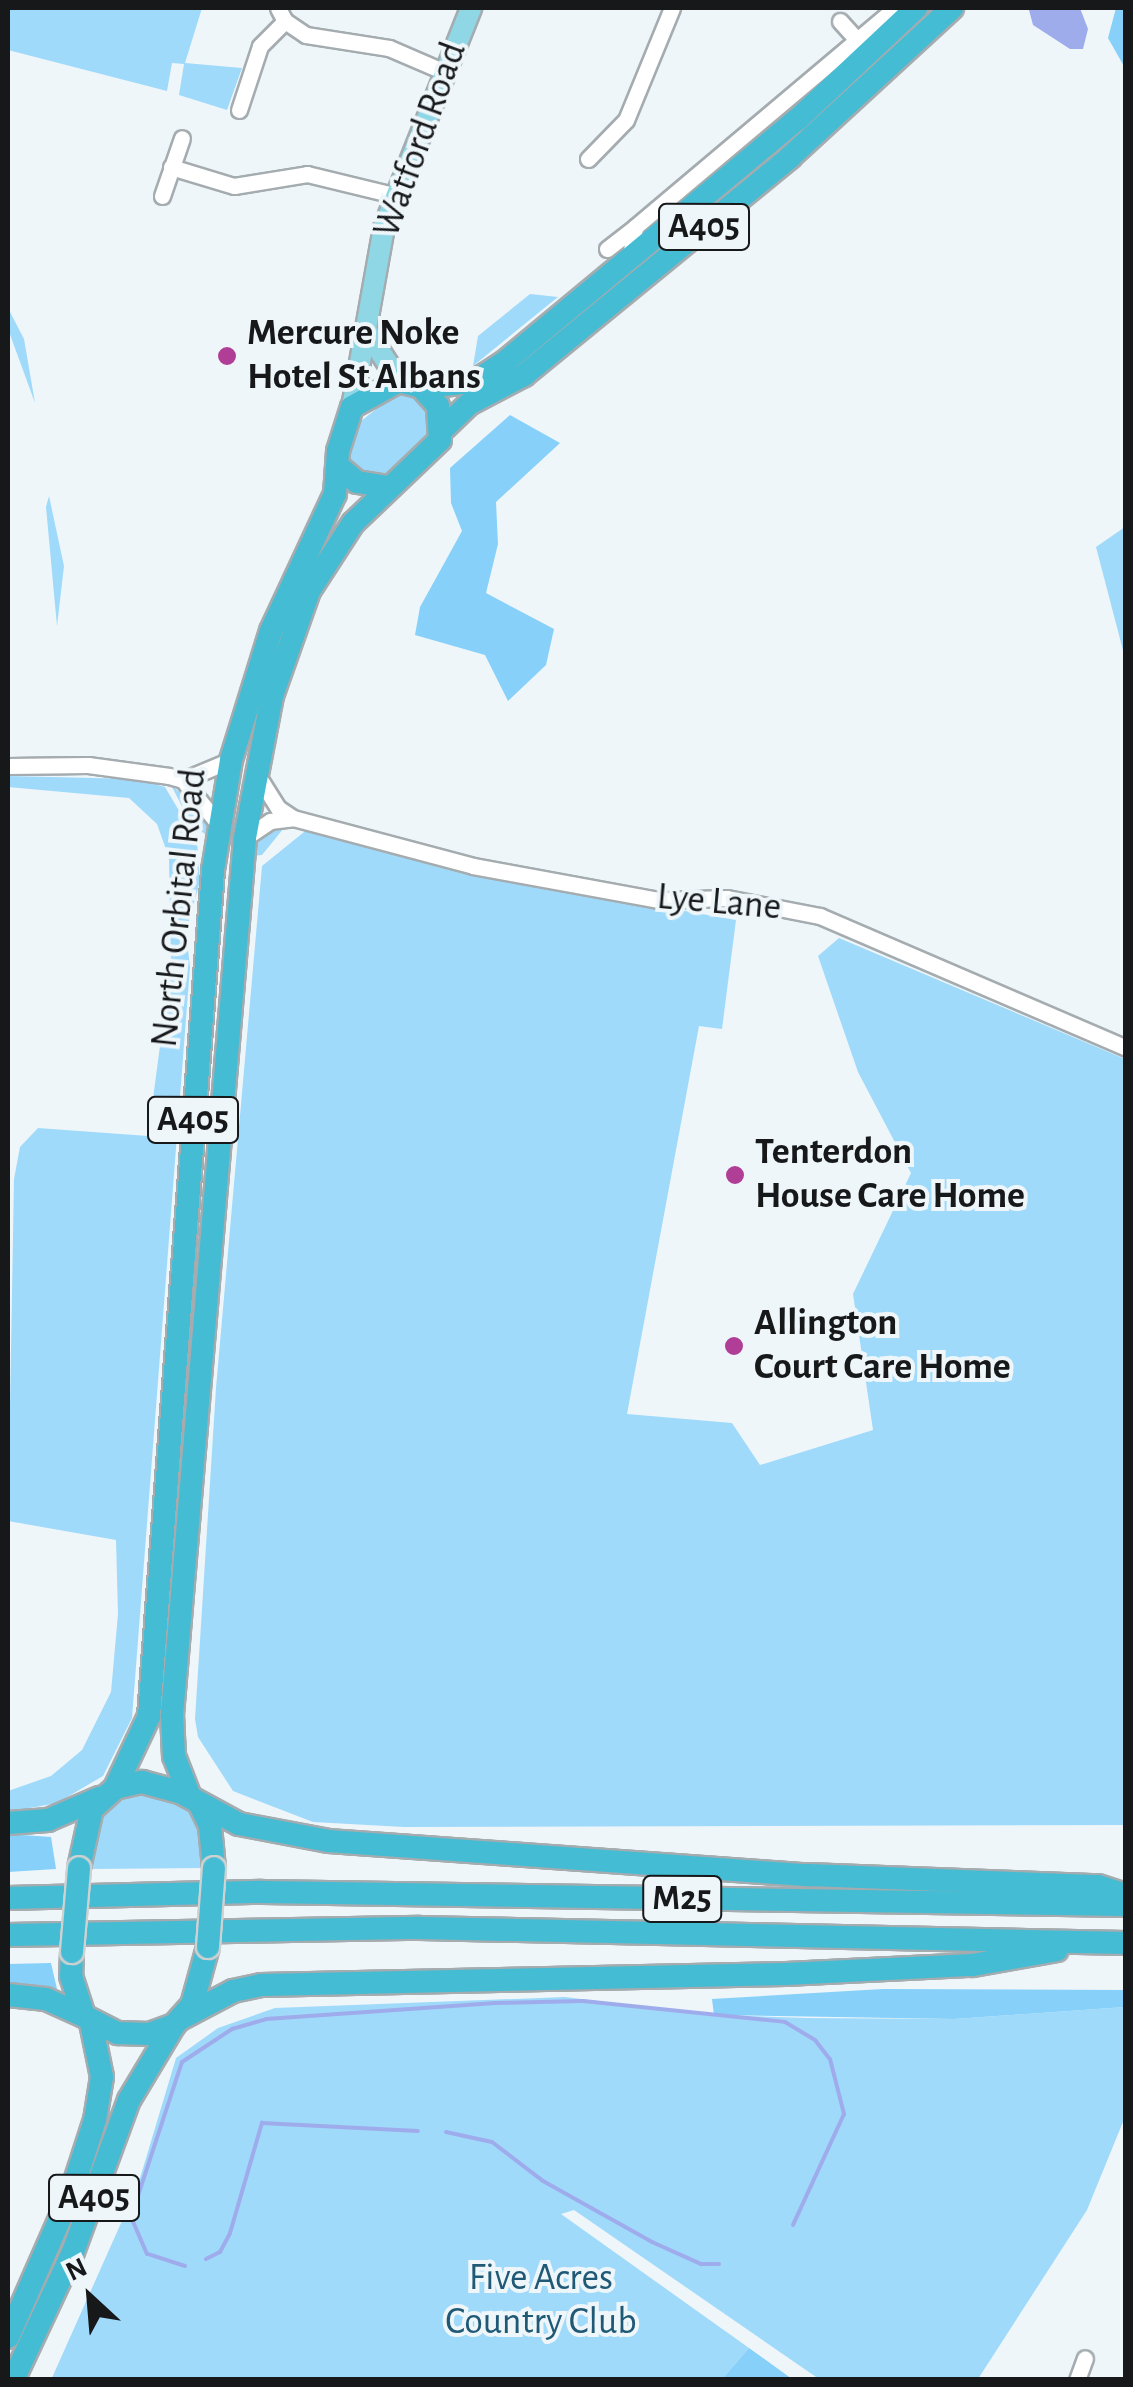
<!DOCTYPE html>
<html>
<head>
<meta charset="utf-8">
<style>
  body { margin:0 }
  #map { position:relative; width:1133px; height:2387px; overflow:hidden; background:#eef6fa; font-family:"Alegreya Sans",sans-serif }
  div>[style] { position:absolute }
  .green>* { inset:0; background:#a0dafa }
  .forest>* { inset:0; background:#86d0f9 }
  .water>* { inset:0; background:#9facec }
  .stream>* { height:4px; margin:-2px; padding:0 2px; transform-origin:2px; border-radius:2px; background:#9facec }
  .roads { filter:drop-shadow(2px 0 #a5acb0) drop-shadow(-2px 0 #a5acb0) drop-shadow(0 2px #a5acb0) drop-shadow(0 -2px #a5acb0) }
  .minor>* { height:15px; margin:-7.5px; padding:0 7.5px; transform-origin:7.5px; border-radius:7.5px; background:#fff }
  .major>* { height:20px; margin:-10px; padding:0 10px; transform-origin:10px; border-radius:10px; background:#8fd7e5 }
  .highway>* { height:22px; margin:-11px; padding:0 11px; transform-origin:11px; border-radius:11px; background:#44bcd3 }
  .bridges { filter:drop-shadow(2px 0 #d0d1d1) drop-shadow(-2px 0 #d0d1d1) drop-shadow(0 2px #d0d1d1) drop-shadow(0 -2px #d0d1d1) }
  .highway-bridge>* { height:22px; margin:-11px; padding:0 11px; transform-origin:11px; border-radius:11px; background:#44bcd3 }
  .dots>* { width:28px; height:28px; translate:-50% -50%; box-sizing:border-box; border:5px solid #eef6fa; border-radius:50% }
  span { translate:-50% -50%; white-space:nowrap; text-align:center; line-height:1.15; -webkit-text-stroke:8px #eef6fa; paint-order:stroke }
  .shield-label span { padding:2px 8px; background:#eef6fa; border:2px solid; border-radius:8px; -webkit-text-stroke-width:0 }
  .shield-label { font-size:35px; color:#16181a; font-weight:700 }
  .street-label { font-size:38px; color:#16181a }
  .poi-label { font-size:38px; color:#16181a; font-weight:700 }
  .left { translate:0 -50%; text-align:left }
  .park-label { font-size:38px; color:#205975 }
  .frame { position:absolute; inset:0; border:10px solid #16181a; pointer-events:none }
  .north { position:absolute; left:40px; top:2247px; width:100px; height:100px; -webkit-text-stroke:8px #eef6fa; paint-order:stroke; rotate:334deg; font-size:28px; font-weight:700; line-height:40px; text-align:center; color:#16181a }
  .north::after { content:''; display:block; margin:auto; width:35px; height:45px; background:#16181a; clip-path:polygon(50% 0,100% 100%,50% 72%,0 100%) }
</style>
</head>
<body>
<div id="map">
  <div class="green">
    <i style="clip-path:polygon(8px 8px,202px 8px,185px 63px,242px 68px,227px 110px,179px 95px,184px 64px,172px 63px,167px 91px,8px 50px)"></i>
    <i style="clip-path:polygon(530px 294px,558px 297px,473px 366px,478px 336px)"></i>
    <i style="clip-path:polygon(8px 308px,24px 339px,35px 403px,8px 329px)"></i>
    <i style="clip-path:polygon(399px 391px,417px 396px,429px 410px,430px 434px,388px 474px,366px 476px,346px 456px,356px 425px)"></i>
    <i style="clip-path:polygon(49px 496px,64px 566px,57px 626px,46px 507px)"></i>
    <i style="clip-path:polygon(1125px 527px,1125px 658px,1096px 547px)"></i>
    <i style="clip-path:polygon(8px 776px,137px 779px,165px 787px,197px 841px,200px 881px,186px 932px,190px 967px,132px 1718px,103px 1776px,57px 1803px,14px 1811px,8px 1810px,8px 1791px,51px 1776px,82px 1750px,111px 1692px,118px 1614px,116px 1540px,8px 1521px,14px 1179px,20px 1147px,38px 1128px,148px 1136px,171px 963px,169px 858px,157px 824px,129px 798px,8px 787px)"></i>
    <i style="clip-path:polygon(171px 785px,206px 814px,209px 825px,204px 864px,205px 834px,191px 824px)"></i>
    <i style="clip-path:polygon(288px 823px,262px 855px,250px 856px,259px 834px)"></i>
    <i style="clip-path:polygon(309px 828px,438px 867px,736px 920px,722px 1029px,699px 1026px,627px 1414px,732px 1423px,760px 1465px,873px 1430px,853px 1294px,911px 1173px,858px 1072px,818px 956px,839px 938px,1125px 1059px,1125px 1825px,404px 1827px,313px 1822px,233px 1791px,198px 1737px,195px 1719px,216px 1388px,262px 866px)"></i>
    <i style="clip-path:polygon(138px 1792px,186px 1806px,197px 1819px,207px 1868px,91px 1869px,97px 1826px,108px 1808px)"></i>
    <i style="clip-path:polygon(565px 1997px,714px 2015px,807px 2018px,954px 2019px,1125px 2007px,1125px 2117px,1087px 2210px,978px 2379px,819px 2379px,574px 2210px,561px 2214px,749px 2348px,722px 2379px,51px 2380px,138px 2185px,176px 2058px,218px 2028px,275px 2008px)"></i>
  </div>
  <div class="forest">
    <i style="clip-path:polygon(1116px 8px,1125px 10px,1125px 68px,1108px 38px)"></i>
    <i style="clip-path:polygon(510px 415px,560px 443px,496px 502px,498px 544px,486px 593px,554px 629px,546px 665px,508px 701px,485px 655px,415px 635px,420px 607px,462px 531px,451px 503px,450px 468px)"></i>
    <i style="clip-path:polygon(8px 1834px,51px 1837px,56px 1869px,8px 1872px)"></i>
    <i style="clip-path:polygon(51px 1963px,57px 1989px,8px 1985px,8px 1964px)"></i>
    <i style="clip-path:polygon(883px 1989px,1125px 1990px,1125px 2007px,954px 2019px,714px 2015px,712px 1999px)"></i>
    <i style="clip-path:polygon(749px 2348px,792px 2379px,722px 2379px)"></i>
  </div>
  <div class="water">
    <i style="clip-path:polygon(1080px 8px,1088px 29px,1083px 49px,1070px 49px,1033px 25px,1029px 10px)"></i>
  </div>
  <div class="stream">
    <i style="left:446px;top:2132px;width:47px;rotate:12.3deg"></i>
    <i style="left:492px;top:2142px;width:64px;rotate:37.4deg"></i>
    <i style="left:543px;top:2181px;width:125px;rotate:29.2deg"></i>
    <i style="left:652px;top:2242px;width:54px;rotate:24.2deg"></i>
    <i style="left:701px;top:2264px;width:18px"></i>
    <i style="left:206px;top:2259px;width:16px;rotate:-27deg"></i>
    <i style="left:220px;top:2252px;width:21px;rotate:-62deg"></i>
    <i style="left:230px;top:2233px;width:115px;rotate:-73.8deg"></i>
    <i style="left:262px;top:2123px;width:156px;rotate:2.9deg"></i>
    <i style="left:185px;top:2266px;width:40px;rotate:-162deg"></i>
    <i style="left:147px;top:2254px;width:40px;rotate:-113.4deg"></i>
    <i style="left:131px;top:2217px;width:163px;rotate:-71.8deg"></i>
    <i style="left:182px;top:2062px;width:60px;rotate:-33.4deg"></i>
    <i style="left:232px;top:2029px;width:35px;rotate:-16deg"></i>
    <i style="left:266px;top:2019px;width:230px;rotate:-4deg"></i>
    <i style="left:495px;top:2003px;width:88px;rotate:-1.3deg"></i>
    <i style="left:583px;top:2001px;width:203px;rotate:5.9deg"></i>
    <i style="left:785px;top:2022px;width:35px;rotate:31deg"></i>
    <i style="left:815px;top:2040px;width:24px;rotate:52deg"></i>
    <i style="left:830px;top:2059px;width:57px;rotate:75.7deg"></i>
    <i style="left:844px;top:2114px;width:122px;rotate:114.7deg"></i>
  </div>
  <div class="roads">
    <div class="minor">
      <i style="left:278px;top:8px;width:15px;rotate:62deg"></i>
      <i style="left:285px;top:21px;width:25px;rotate:34deg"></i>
      <i style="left:306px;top:35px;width:84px;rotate:8.9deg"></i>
      <i style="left:389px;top:48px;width:61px;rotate:23.2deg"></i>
      <i style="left:840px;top:21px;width:28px;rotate:48deg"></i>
      <i style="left:239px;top:110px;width:67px;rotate:-71.8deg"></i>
      <i style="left:260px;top:46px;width:35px;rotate:-45deg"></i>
      <i style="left:588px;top:159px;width:54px;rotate:-45.7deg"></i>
      <i style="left:626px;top:120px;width:121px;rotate:-67.7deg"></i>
      <i style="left:171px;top:167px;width:66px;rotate:16.8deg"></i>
      <i style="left:234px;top:186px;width:74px;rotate:-9.3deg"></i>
      <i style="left:307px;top:174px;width:89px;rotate:13.6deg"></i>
      <i style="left:162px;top:196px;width:61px;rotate:-71deg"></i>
      <i style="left:607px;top:249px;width:36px;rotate:-38deg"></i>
      <i style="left:630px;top:256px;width:29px;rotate:-80deg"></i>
      <i style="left:635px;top:227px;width:340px;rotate:-40.1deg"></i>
      <i style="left:8px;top:766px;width:80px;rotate:-0.7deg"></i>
      <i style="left:88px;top:765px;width:82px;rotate:7.7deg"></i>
      <i style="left:169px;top:776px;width:15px;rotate:16deg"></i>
      <i style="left:183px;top:780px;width:58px;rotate:51.3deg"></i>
      <i style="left:256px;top:773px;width:41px;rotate:57.8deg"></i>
      <i style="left:278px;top:808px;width:18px;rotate:34deg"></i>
      <i style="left:293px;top:818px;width:186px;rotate:14.9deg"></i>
      <i style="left:473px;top:866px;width:188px;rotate:10.4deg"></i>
      <i style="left:658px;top:900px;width:69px;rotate:-1.7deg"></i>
      <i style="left:727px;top:898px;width:95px;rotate:11deg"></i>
      <i style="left:820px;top:916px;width:333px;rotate:23.3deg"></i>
      <i style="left:183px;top:780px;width:52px;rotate:-22.6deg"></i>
      <i style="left:245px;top:838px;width:30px;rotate:-34deg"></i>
      <i style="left:270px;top:821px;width:23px;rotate:-7deg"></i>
      <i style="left:1077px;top:2380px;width:23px;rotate:-70deg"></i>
    </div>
    <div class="major">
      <i style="left:368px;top:333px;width:57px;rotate:57.1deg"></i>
      <i style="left:352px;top:407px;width:183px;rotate:-79.9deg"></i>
      <i style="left:384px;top:227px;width:236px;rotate:-68.3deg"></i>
    </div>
    <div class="highway">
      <i style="left:421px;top:387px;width:53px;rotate:-5.4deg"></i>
      <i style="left:474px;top:382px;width:38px;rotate:-33deg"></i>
      <i style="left:506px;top:361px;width:379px;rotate:-39.7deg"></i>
      <i style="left:798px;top:119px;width:162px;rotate:-43.2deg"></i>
      <i style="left:442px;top:430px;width:37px;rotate:-44deg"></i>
      <i style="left:469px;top:404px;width:62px;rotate:-27.8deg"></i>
      <i style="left:524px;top:375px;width:344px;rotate:-39.3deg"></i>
      <i style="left:790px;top:157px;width:220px;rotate:-42.6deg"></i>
      <i style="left:339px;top:467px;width:23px;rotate:40deg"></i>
      <i style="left:357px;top:482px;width:32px;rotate:9deg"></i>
      <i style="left:115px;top:1788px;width:80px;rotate:-64.7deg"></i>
      <i style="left:149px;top:1716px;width:848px;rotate:-85.67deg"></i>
      <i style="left:213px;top:870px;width:111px;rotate:-80.7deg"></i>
      <i style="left:231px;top:760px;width:135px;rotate:-72.8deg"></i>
      <i style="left:271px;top:631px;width:151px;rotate:-65deg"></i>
      <i style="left:335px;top:494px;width:43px;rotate:-86deg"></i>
      <i style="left:338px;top:451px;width:46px;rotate:-72.3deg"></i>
      <i style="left:352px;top:407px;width:54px;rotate:-29deg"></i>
      <i style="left:399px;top:381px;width:23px;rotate:15deg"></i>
      <i style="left:421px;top:387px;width:25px;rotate:48deg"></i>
      <i style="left:438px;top:406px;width:34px;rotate:87deg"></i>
      <i style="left:440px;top:440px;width:120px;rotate:136.3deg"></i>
      <i style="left:353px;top:523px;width:81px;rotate:122.9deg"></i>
      <i style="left:309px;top:591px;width:111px;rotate:109.4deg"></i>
      <i style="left:272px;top:696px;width:145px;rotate:100.8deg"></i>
      <i style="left:245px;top:838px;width:879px;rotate:94.76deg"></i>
      <i style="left:172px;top:1714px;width:42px;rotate:87.3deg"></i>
      <i style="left:174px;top:1756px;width:44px;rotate:68.7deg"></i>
      <i style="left:199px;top:1803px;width:25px;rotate:64deg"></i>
      <i style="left:210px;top:1826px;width:42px;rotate:84.6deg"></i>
      <i style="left:8px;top:1823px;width:40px;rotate:-4.3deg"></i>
      <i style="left:48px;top:1820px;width:56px;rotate:-23.3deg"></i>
      <i style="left:79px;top:1868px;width:60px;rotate:-77.6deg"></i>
      <i style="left:92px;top:1809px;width:31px;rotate:-42deg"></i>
      <i style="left:115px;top:1788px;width:28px;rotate:-13deg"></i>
      <i style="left:142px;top:1782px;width:39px;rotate:15deg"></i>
      <i style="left:180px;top:1792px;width:67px;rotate:28.5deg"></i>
      <i style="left:239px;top:1824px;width:92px;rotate:10.7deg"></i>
      <i style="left:329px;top:1841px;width:480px;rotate:4.1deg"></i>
      <i style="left:808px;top:1875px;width:290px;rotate:2.2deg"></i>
      <i style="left:1098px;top:1886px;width:29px;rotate:18deg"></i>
      <i style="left:8px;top:1898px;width:254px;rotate:-1.4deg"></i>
      <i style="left:262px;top:1892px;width:864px;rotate:0.86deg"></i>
      <i style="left:8px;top:1935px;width:412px;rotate:-1deg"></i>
      <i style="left:420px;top:1928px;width:706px;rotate:1.22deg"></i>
      <i style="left:72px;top:1952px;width:24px;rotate:92deg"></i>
      <i style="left:71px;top:1976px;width:42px;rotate:72deg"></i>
      <i style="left:84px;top:2016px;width:38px;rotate:27deg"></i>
      <i style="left:118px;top:2033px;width:31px;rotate:2deg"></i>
      <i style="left:149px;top:2034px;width:27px;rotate:-20deg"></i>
      <i style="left:174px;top:2025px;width:27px;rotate:-48deg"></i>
      <i style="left:192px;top:2005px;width:60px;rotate:-74.6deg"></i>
      <i style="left:8px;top:1995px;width:38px;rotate:6deg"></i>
      <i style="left:46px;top:1999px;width:42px;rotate:24.1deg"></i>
      <i style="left:180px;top:2019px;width:60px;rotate:-27.8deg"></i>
      <i style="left:233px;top:1991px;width:29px;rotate:-12deg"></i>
      <i style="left:261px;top:1985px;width:525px;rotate:-1.2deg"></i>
      <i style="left:786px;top:1974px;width:187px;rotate:-2.8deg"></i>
      <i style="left:973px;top:1965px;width:85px;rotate:-10.1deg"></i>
      <i style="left:8px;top:2337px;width:159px;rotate:-66.3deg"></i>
      <i style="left:72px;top:2191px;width:75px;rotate:-72.1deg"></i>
      <i style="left:95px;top:2120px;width:44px;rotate:-80.8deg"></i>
      <i style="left:102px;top:2077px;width:55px;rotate:-101.5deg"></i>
      <i style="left:13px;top:2380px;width:141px;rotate:-64.9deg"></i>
      <i style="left:73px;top:2252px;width:162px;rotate:-69.8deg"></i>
      <i style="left:129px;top:2100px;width:87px;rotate:-59deg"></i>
    </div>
  </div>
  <div class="bridges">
    <div class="highway-bridge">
      <i style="left:208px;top:1947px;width:79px;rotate:-85.7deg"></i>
      <i style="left:72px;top:1952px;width:84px;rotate:-85.2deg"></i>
    </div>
  </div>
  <div class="dots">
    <i style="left:227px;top:356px;background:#b03d96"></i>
    <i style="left:735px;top:1175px;background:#b03d96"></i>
    <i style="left:734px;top:1346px;background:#b03d96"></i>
  </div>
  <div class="shield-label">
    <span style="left:704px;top:227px">A405</span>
    <span style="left:193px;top:1120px">A405</span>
    <span style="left:682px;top:1899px">M25</span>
    <span style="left:94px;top:2198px">A405</span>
  </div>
  <div class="street-label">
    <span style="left:421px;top:140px;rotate:-70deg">Watford Road</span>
    <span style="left:719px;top:903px;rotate:5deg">Lye Lane</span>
    <span style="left:180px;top:908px;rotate:-84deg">North Orbital Road</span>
  </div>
  <div class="poi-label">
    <span class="left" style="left:247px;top:356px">Mercure Noke<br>Hotel St Albans</span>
    <span class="left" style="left:755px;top:1175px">Tenterdon<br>House Care Home</span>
    <span class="left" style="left:754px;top:1346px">Allington<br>Court Care Home</span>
  </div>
  <div class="park-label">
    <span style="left:541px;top:2301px">Five Acres<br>Country Club</span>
  </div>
  <div class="frame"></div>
  <div class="north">N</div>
</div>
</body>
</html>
